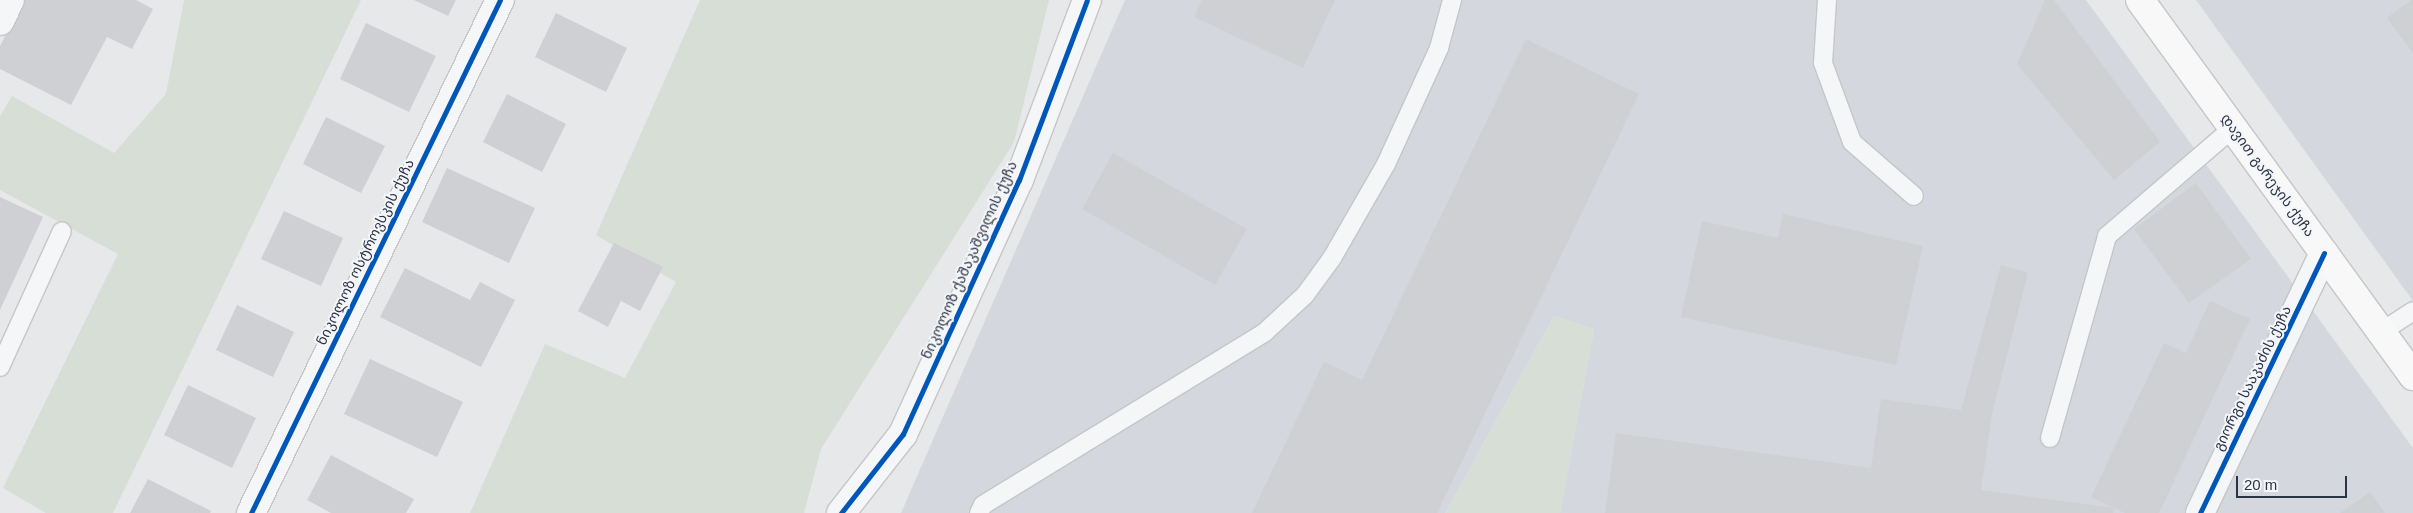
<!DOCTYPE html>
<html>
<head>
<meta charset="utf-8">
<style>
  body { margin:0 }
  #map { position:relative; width:2413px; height:513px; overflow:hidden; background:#e6e8ea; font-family:Helvetica,"Noto Sans Georgian",sans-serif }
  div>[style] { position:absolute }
  .built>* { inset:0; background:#d4d7dd }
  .green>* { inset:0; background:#d6ded6 }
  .building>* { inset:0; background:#ced0d3 }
  .roads { filter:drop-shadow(1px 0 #c4c6c8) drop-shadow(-1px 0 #c4c6c8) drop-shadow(0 1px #c4c6c8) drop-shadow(0 -1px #c4c6c8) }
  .lane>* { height:18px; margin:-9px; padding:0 9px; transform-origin:9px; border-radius:9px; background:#f5f6f7 }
  .street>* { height:28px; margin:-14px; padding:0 14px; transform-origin:14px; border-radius:14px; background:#f5f6f7 }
  .secondary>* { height:28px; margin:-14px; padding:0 14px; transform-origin:14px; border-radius:14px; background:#f8f8f8 }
  .cycleway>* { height:5px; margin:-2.5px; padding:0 2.5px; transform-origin:2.5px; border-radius:2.5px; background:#0057b8 }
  span { translate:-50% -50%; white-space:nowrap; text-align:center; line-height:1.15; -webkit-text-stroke:4px #f4f6f9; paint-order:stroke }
  .street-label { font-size:14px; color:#2b3445 }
  .scale { position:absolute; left:2236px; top:476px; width:111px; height:22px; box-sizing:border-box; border:2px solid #2b3445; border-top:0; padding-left:6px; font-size:15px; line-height:18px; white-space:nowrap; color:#2b3445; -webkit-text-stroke:4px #f4f6f9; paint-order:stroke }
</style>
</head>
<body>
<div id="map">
  <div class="built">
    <i style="clip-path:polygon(1125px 0,2086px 0,2413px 448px,2413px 513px,1560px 513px,1594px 329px,1554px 316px,1445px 513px,901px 513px)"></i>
    <i style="clip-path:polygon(2196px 0,2413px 0,2413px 301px)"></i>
  </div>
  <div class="green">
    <i style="clip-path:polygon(184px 0,361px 0,113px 513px,46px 513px,3px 488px,118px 254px,0 190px,0 116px,12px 96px,114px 153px,166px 94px)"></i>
    <i style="clip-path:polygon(700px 0,1049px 0,1014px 142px,821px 449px,804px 513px,470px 513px,545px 344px,625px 378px,676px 282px,596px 235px)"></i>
    <i style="clip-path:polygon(1554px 316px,1594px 329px,1560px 513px,1445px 513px)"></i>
  </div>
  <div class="building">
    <i style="clip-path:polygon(24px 0,136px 0,153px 9px,132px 49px,107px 37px,71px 105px,0 69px,0 46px)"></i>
    <i style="clip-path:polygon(414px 0,456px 0,448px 16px)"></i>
    <i style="clip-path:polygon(1202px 0,1335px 0,1303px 68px,1194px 17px)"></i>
    <i style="clip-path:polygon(2045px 0,2054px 0,2160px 142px,2114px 180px,2017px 64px)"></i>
    <i style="clip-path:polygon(2411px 0,2413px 0,2413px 53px,2387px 18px)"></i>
    <i style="clip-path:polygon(556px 13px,627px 48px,606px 92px,535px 57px)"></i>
    <i style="clip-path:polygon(366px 23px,436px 56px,409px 112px,340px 79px)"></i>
    <i style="clip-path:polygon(1526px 39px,1639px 94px,1437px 513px,1252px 513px,1324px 362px,1362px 380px)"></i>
    <i style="clip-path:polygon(507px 94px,566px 124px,542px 172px,483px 142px)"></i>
    <i style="clip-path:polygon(326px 117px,385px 146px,361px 193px,303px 164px)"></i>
    <i style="clip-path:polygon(1113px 153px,1247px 229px,1215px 285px,1082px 209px)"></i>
    <i style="clip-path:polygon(447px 168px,535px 208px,509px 263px,422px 222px)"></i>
    <i style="clip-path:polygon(2196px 183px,2251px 259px,2189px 303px,2134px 229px)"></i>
    <i style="clip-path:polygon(0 197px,43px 217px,0 310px)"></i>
    <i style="clip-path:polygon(284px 211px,343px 238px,321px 286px,261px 259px)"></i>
    <i style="clip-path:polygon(1783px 214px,1923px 246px,1896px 365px,1681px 317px,1702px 221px,1778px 238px)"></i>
    <i style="clip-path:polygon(614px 243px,663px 267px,640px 311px,621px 301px,608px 327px,578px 311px)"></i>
    <i style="clip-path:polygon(2001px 265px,2028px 273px,1992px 414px,1981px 490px,2114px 508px,2113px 513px,1605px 513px,1616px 433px,1871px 468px,1881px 399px,1961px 410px)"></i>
    <i style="clip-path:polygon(405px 268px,470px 300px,480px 282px,515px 300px,481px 367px,380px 317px)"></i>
    <i style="clip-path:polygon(2210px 301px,2250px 319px,2159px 513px,2125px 513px,2091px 497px,2164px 343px,2186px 353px)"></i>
    <i style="clip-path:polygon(237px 305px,294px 332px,273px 377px,216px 350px)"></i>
    <i style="clip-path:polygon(370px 359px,463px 402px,437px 457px,344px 414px)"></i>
    <i style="clip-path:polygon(188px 385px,256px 418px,232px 468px,164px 435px)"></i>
    <i style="clip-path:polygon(331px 455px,414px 499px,406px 513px,331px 513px,307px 500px)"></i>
    <i style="clip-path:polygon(148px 479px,211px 511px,210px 513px,130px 513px)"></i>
    <i style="clip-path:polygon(2370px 492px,2385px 513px,2340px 513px)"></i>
  </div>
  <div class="roads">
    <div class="lane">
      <i style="left:1827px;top:0;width:63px;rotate:93.6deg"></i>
      <i style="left:1823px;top:63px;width:84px;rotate:69.8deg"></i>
      <i style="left:1852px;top:142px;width:82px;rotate:41.1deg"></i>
      <i style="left:2381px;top:332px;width:38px;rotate:-33deg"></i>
      <i style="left:0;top:367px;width:149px;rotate:-65.5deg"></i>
      <i style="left:2050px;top:438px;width:210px;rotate:-74.2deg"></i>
      <i style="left:2107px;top:236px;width:166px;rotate:-40.6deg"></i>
      <i style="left:979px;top:513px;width:9px;rotate:-63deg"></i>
      <i style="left:983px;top:505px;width:331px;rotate:-31.5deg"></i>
      <i style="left:1265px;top:332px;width:54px;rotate:-42.8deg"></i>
      <i style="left:1305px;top:295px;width:46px;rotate:-53.9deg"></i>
      <i style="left:1332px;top:258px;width:108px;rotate:-60.1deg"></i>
      <i style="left:1386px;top:164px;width:128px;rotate:-65.4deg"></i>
      <i style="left:1439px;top:48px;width:50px;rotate:-74.8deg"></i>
    </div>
    <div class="street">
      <i style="left:0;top:21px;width:23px;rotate:-65deg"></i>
      <i style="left:251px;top:513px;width:570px;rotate:-64.11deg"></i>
      <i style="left:841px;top:513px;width:100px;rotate:-51.9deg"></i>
      <i style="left:903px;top:434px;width:279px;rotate:-65.5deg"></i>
      <i style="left:1019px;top:180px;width:192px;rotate:-69.3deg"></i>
      <i style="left:2200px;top:513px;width:288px;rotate:-64.5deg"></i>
    </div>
    <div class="secondary">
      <i style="left:2140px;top:0;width:465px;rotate:54deg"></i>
    </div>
  </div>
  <div class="cycleway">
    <i style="left:251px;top:513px;width:570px;rotate:-64.11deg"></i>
    <i style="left:841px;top:513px;width:100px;rotate:-51.9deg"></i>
    <i style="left:903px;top:434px;width:279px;rotate:-65.5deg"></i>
    <i style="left:1019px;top:180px;width:192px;rotate:-69.3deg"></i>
    <i style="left:2200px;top:513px;width:288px;rotate:-64.5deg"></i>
  </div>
  <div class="street-label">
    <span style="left:2268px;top:175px;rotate:54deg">დავით გარეჯის ქუჩა</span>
    <span style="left:365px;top:252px;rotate:-64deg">ნიკოლოზ ოსტროვსკის ქუჩა</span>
    <span style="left:969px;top:260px;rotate:-66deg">ნიკოლოზ ქაშაკაშვილის ქუჩა</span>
    <span style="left:2252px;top:378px;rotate:-64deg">გიორგი სააკაძის ქუჩა</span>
  </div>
  <div class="scale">20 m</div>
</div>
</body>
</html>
